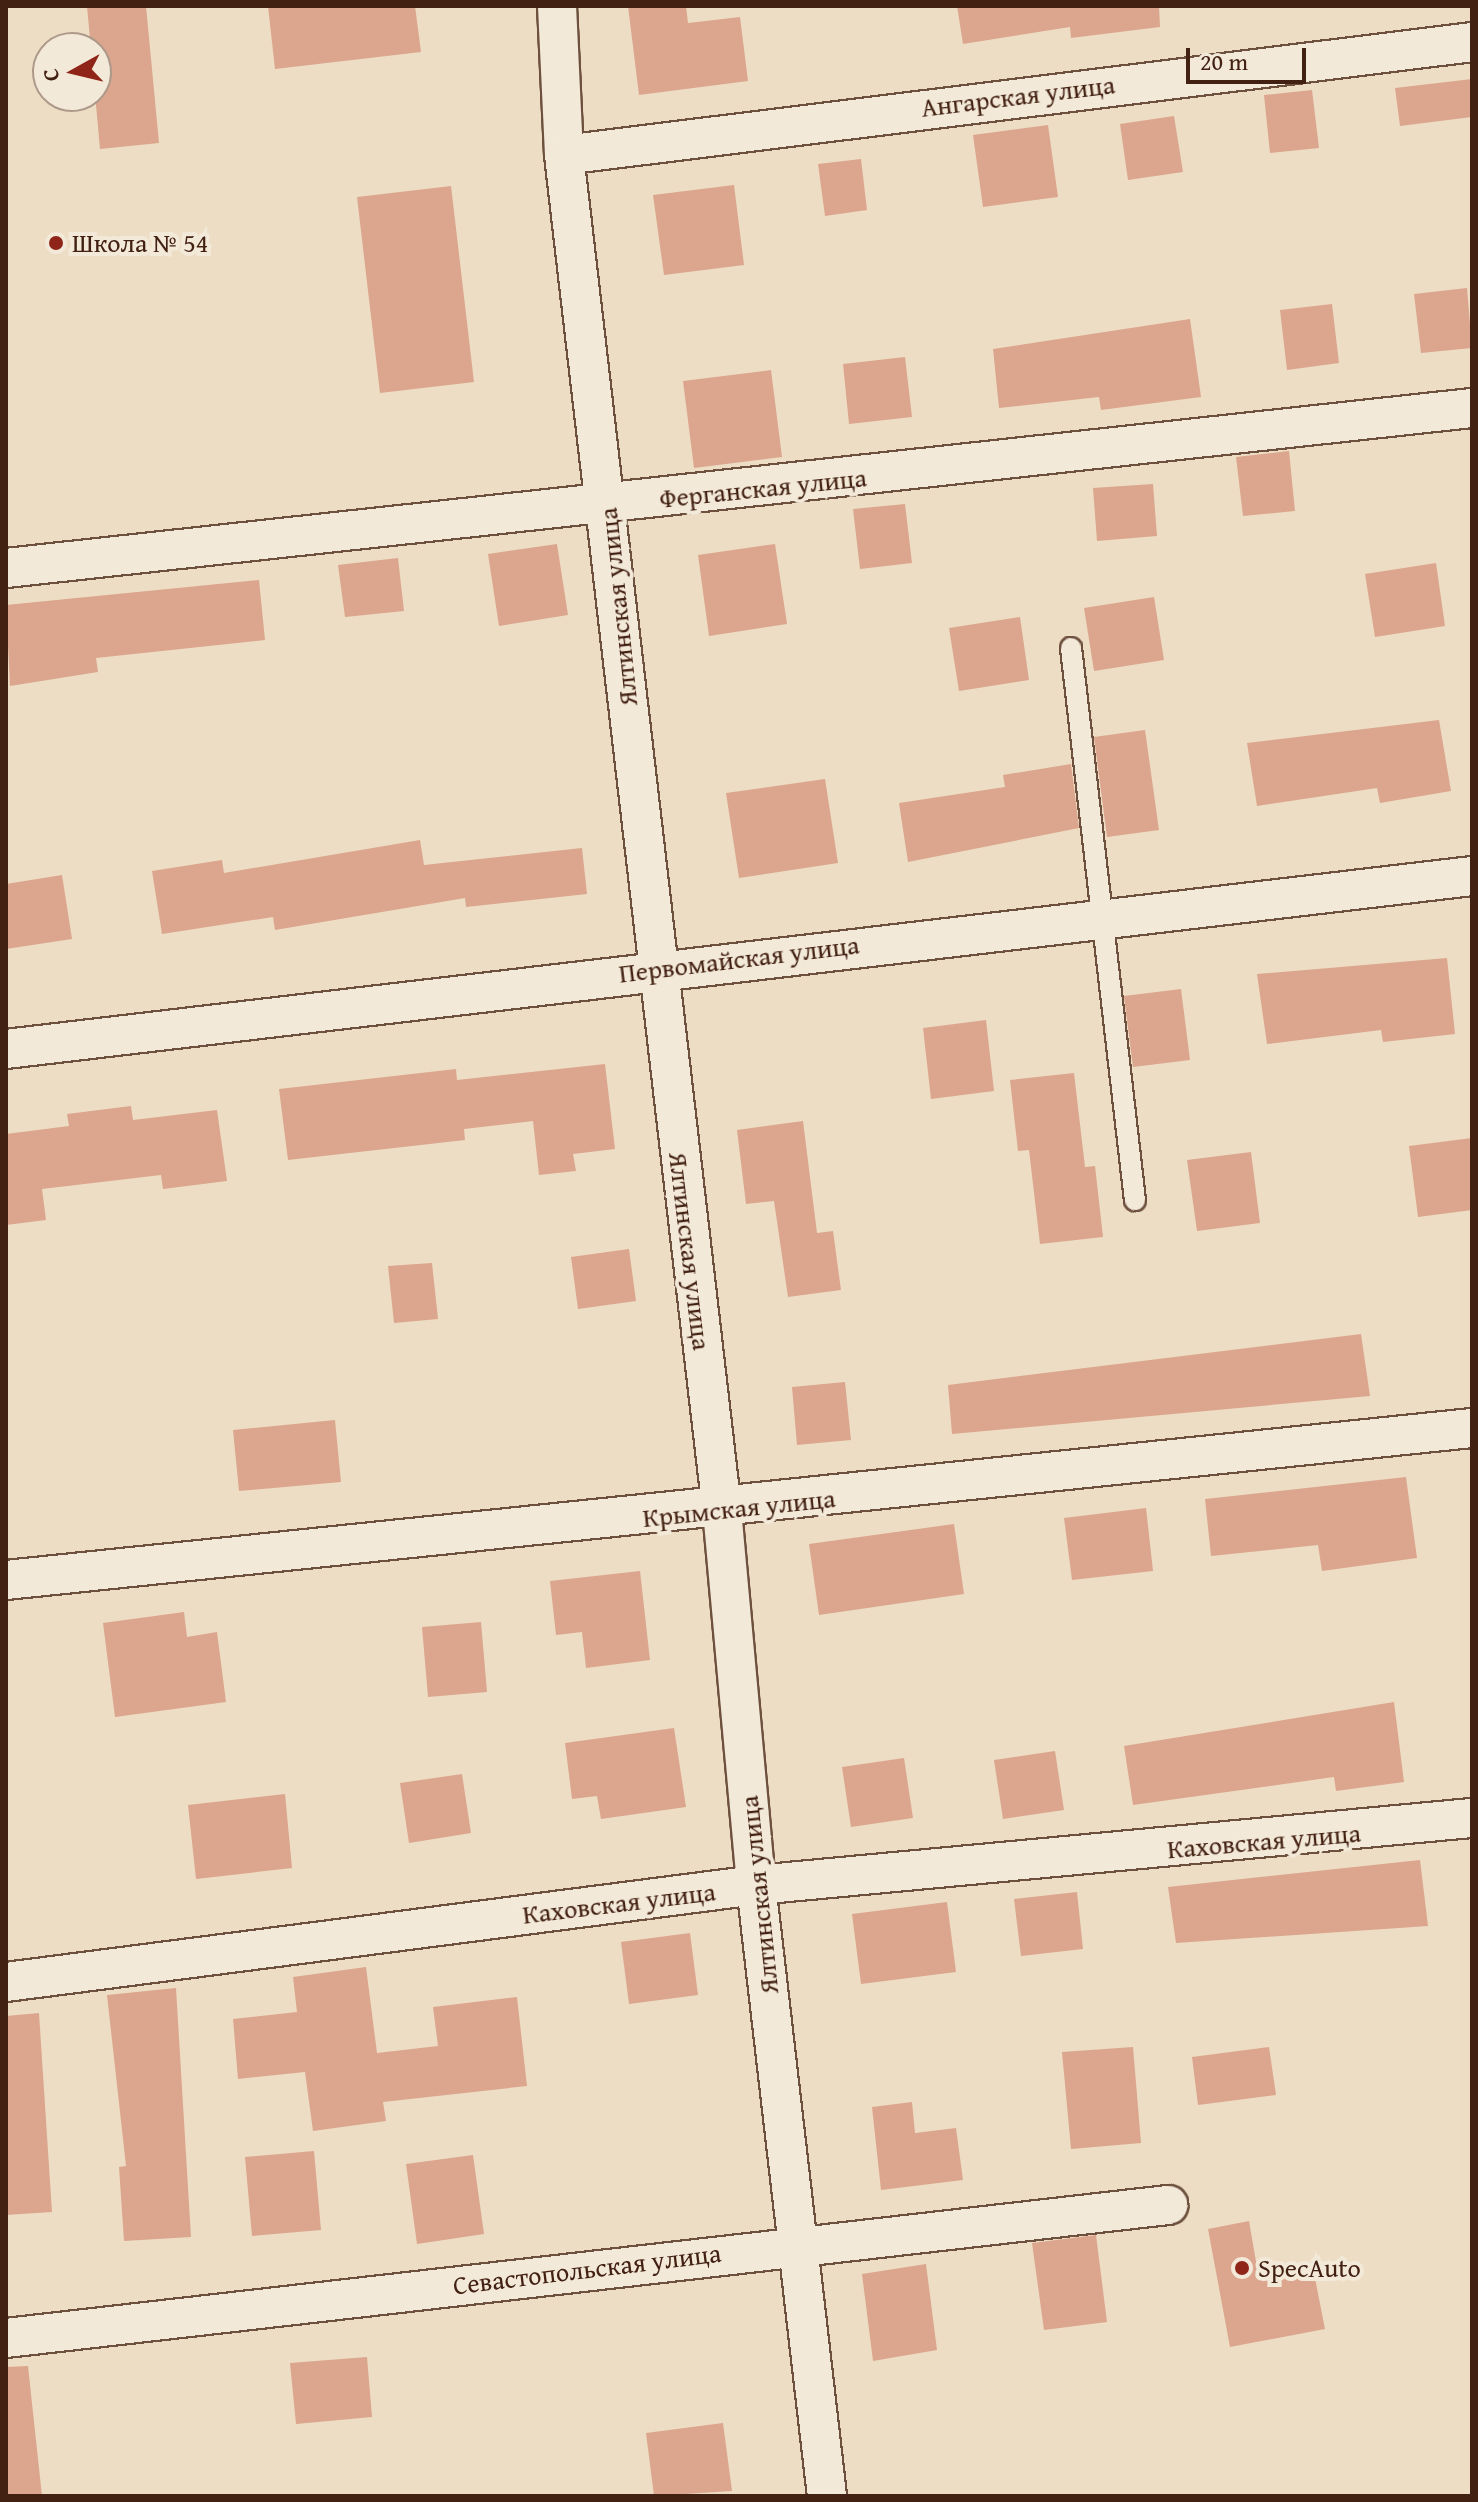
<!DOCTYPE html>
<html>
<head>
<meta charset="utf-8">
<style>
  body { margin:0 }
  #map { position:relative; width:1478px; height:2502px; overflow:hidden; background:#edddc4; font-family:"Gentium Book Plus",serif }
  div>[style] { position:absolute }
  .building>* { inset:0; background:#dba68d }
  .roads { filter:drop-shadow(2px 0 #6e503e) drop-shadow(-2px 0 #6e503e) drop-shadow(0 2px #6e503e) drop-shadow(0 -2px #6e503e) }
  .lane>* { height:20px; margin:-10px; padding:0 10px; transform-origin:10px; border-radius:10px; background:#f3e9d9 }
  .street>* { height:38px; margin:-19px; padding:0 19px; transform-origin:19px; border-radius:19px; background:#f3e9d9 }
  .dots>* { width:22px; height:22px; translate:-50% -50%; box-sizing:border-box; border:4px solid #f3e9d9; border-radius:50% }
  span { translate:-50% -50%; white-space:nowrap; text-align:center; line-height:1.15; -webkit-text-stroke:8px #f3e9d9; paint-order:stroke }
  .street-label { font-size:26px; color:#432112 }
  .poi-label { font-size:26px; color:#432112 }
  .left { translate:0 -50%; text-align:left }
  .frame { position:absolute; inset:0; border:8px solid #432112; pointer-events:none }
  .north { position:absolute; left:32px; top:32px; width:80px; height:80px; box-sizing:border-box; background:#f3e9d9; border:2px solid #ad9989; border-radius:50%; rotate:262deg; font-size:22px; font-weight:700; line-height:32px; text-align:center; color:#432112 }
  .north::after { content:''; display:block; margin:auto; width:28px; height:36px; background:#8f2418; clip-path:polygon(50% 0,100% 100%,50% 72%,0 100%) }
  .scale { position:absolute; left:1186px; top:48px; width:120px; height:36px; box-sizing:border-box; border:4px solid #432112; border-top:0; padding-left:10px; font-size:24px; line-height:28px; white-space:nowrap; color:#432112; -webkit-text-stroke:6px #f3e9d9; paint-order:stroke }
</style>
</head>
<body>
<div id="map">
  <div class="building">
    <i style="clip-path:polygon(87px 6px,146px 6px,159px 143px,100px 149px)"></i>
    <i style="clip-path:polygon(268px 6px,415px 6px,421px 52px,275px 69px)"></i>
    <i style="clip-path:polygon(628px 6px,686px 6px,688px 23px,740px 17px,748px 81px,639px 95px)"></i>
    <i style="clip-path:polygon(957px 6px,1159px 6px,1160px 27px,1071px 38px,1070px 27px,963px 44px)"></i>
    <i style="clip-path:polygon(1472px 79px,1472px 117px,1400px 126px,1395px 88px)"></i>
    <i style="clip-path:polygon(1312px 90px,1319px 148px,1270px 153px,1264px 95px)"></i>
    <i style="clip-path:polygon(1174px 116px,1183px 172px,1128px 180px,1120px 124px)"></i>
    <i style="clip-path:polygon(1048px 125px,1058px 197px,983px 207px,973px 135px)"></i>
    <i style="clip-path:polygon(861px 159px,867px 210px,825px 216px,818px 164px)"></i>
    <i style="clip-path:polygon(734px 185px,744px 265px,664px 275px,653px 195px)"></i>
    <i style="clip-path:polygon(451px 186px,474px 382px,380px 393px,357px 197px)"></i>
    <i style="clip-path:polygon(1467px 288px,1472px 348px,1421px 353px,1414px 294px)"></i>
    <i style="clip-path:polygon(1332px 304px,1339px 363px,1287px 370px,1280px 310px)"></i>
    <i style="clip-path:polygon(1190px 319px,1201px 397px,1101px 410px,1099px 397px,999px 408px,993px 349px)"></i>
    <i style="clip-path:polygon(905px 357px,912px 417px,849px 424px,843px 364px)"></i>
    <i style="clip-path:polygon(771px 370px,782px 457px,694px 468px,683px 381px)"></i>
    <i style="clip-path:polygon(1289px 451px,1295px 511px,1243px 516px,1236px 457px)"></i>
    <i style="clip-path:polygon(1153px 484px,1157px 536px,1097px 541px,1093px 488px)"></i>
    <i style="clip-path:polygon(905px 504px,912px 563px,860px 569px,853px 509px)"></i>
    <i style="clip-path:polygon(557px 544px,568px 615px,499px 626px,488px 554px)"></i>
    <i style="clip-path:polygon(775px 544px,787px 624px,709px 636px,698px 555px)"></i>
    <i style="clip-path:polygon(398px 558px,404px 611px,345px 617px,338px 565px)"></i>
    <i style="clip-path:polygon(1436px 563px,1445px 626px,1375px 637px,1365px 574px)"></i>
    <i style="clip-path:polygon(259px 580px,265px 640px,96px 658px,98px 672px,10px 686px,6px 605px)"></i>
    <i style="clip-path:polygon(1154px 597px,1164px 660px,1094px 671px,1084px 608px)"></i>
    <i style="clip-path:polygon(1020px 617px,1029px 680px,959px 691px,949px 628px)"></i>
    <i style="clip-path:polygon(1439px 720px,1451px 791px,1380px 803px,1377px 788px,1257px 806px,1247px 743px)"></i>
    <i style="clip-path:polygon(1145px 730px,1159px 830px,1107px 837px,1094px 737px)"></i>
    <i style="clip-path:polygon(1071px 764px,1079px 828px,908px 862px,899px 803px,1005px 787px,1003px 775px)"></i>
    <i style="clip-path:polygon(825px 779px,838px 863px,739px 878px,726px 793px)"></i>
    <i style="clip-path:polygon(420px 840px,424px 865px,582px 848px,587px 894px,466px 907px,465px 898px,275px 930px,273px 917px,162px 934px,152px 871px,222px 860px,224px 873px)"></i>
    <i style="clip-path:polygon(62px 875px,72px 939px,6px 949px,6px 884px)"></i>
    <i style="clip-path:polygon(1447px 958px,1455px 1034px,1383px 1042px,1381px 1030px,1267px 1044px,1257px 974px)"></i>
    <i style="clip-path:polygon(1181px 989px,1190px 1060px,1133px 1067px,1124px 996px)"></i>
    <i style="clip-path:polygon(986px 1020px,994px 1091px,931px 1099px,923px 1028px)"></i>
    <i style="clip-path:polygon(605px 1064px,615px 1149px,573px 1154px,576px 1171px,539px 1175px,533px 1121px,464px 1129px,465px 1140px,288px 1160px,279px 1089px,456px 1069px,457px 1080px)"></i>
    <i style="clip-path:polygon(1074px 1073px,1085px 1167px,1095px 1166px,1103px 1237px,1040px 1244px,1029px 1150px,1018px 1151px,1010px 1080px)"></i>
    <i style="clip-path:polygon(131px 1106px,133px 1120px,217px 1110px,227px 1181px,163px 1189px,161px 1175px,42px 1189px,46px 1220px,6px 1225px,6px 1134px,69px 1126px,67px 1114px)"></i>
    <i style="clip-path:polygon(803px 1121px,817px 1233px,833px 1231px,841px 1290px,788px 1297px,774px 1201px,746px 1204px,737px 1130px)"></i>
    <i style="clip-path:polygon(1472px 1138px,1472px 1210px,1418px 1217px,1409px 1146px)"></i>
    <i style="clip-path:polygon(1251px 1152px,1260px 1223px,1197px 1231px,1187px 1160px)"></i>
    <i style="clip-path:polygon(629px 1249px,636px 1301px,578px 1309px,571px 1257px)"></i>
    <i style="clip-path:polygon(432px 1263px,438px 1319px,394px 1323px,388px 1266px)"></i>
    <i style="clip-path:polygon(1361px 1334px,1370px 1396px,952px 1434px,948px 1385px)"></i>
    <i style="clip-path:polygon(845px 1382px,851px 1440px,797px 1445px,792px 1387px)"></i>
    <i style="clip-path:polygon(335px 1420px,341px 1482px,239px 1491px,233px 1430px)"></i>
    <i style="clip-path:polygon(1406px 1477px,1417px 1558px,1322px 1571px,1318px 1545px,1211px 1556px,1205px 1499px)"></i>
    <i style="clip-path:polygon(1146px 1508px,1153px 1571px,1072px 1580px,1064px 1518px)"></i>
    <i style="clip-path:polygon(954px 1524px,964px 1594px,819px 1615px,809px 1544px)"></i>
    <i style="clip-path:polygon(640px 1571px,650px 1660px,586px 1668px,582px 1632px,556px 1635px,550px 1581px)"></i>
    <i style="clip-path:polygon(184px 1612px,187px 1637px,217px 1632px,226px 1702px,115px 1717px,103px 1623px)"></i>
    <i style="clip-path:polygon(481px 1622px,487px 1692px,428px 1697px,422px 1627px)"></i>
    <i style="clip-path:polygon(1394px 1702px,1404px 1782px,1336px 1791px,1334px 1777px,1133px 1805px,1124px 1746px)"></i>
    <i style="clip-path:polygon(674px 1728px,686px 1807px,601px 1819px,597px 1796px,572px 1799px,565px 1743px)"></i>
    <i style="clip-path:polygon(1055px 1751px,1064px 1810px,1003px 1819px,994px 1760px)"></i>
    <i style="clip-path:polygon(904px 1758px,913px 1818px,851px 1827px,842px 1767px)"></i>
    <i style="clip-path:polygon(462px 1774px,471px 1833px,409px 1843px,400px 1783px)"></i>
    <i style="clip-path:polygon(285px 1794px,292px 1868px,196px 1879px,188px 1805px)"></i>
    <i style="clip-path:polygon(1420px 1860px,1428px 1926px,1176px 1943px,1168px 1887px)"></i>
    <i style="clip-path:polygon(1077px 1892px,1083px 1949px,1021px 1956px,1014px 1899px)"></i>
    <i style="clip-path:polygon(947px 1902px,956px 1972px,861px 1984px,852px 1914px)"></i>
    <i style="clip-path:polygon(690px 1933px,698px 1995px,629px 2004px,621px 1942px)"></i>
    <i style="clip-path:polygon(366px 1967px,377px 2053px,438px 2046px,433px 2007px,517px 1997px,527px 2086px,383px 2102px,386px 2121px,313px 2131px,305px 2072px,238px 2079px,233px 2019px,297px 2012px,293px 1977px)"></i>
    <i style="clip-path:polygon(176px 1988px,191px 2237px,124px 2241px,119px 2167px,126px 2166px,107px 1995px)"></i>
    <i style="clip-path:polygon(39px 2013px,52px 2212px,6px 2215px,6px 2016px)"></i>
    <i style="clip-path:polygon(1133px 2047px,1141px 2143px,1071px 2149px,1062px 2052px)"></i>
    <i style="clip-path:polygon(1269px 2047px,1276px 2095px,1198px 2105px,1192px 2057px)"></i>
    <i style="clip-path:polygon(912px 2102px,915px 2133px,956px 2128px,963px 2180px,881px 2190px,872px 2107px)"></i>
    <i style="clip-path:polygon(314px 2151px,321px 2230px,252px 2236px,245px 2157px)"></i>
    <i style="clip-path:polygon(473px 2155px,484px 2234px,417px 2244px,406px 2164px)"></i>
    <i style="clip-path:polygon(1249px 2221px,1259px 2279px,1313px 2268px,1325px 2329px,1230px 2347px,1208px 2229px)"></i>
    <i style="clip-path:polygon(1096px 2235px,1107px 2322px,1044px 2330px,1032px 2243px)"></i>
    <i style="clip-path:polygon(926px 2264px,937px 2350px,873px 2361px,862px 2274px)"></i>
    <i style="clip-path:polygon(367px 2357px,372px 2417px,296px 2424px,290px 2363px)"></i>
    <i style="clip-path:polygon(28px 2366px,42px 2496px,6px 2496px,6px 2367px)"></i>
    <i style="clip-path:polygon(723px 2423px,732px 2491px,654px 2496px,646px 2433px)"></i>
  </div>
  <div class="roads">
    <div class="lane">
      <i style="left:1071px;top:648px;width:556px;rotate:83.39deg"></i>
    </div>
    <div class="street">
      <i style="left:557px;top:6px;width:149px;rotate:87.3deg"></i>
      <i style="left:564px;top:155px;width:1364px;rotate:83.35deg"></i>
      <i style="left:722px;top:1510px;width:377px;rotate:84.8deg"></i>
      <i style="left:756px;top:1885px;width:615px;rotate:83.37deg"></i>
      <i style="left:564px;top:155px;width:915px;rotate:-7.09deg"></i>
      <i style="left:6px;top:568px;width:1475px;rotate:-6.23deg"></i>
      <i style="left:6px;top:1049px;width:1476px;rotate:-6.73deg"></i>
      <i style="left:6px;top:1580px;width:1474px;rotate:-5.92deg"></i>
      <i style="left:6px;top:1982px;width:756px;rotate:-7.37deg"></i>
      <i style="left:756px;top:1885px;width:719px;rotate:-5.35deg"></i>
      <i style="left:6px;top:2338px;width:1170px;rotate:-6.53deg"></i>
    </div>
  </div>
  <div class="dots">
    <i style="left:56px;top:243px;background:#8f2418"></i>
    <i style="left:1242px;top:2268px;background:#8f2418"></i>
  </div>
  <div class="street-label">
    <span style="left:1018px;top:96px;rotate:-7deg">Ангарская улица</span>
    <span style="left:763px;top:488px;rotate:-6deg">Ферганская улица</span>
    <span style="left:618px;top:607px;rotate:-96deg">Ялтинская улица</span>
    <span style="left:739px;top:959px;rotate:-7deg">Первомайская улица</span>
    <span style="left:690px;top:1251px;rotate:83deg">Ялтинская улица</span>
    <span style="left:739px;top:1508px;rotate:-6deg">Крымская улица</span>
    <span style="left:1264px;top:1841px;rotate:-5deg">Каховская улица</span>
    <span style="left:759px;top:1895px;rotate:-96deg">Ялтинская улица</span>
    <span style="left:619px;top:1903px;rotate:-7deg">Каховская улица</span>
    <span style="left:587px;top:2269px;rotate:-7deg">Севастопольская улица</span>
  </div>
  <div class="poi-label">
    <span class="left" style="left:72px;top:243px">Школа № 54</span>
    <span class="left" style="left:1258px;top:2268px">SpecAuto</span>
  </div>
  <div class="frame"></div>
  <div class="north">С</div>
  <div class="scale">20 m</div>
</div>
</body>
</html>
